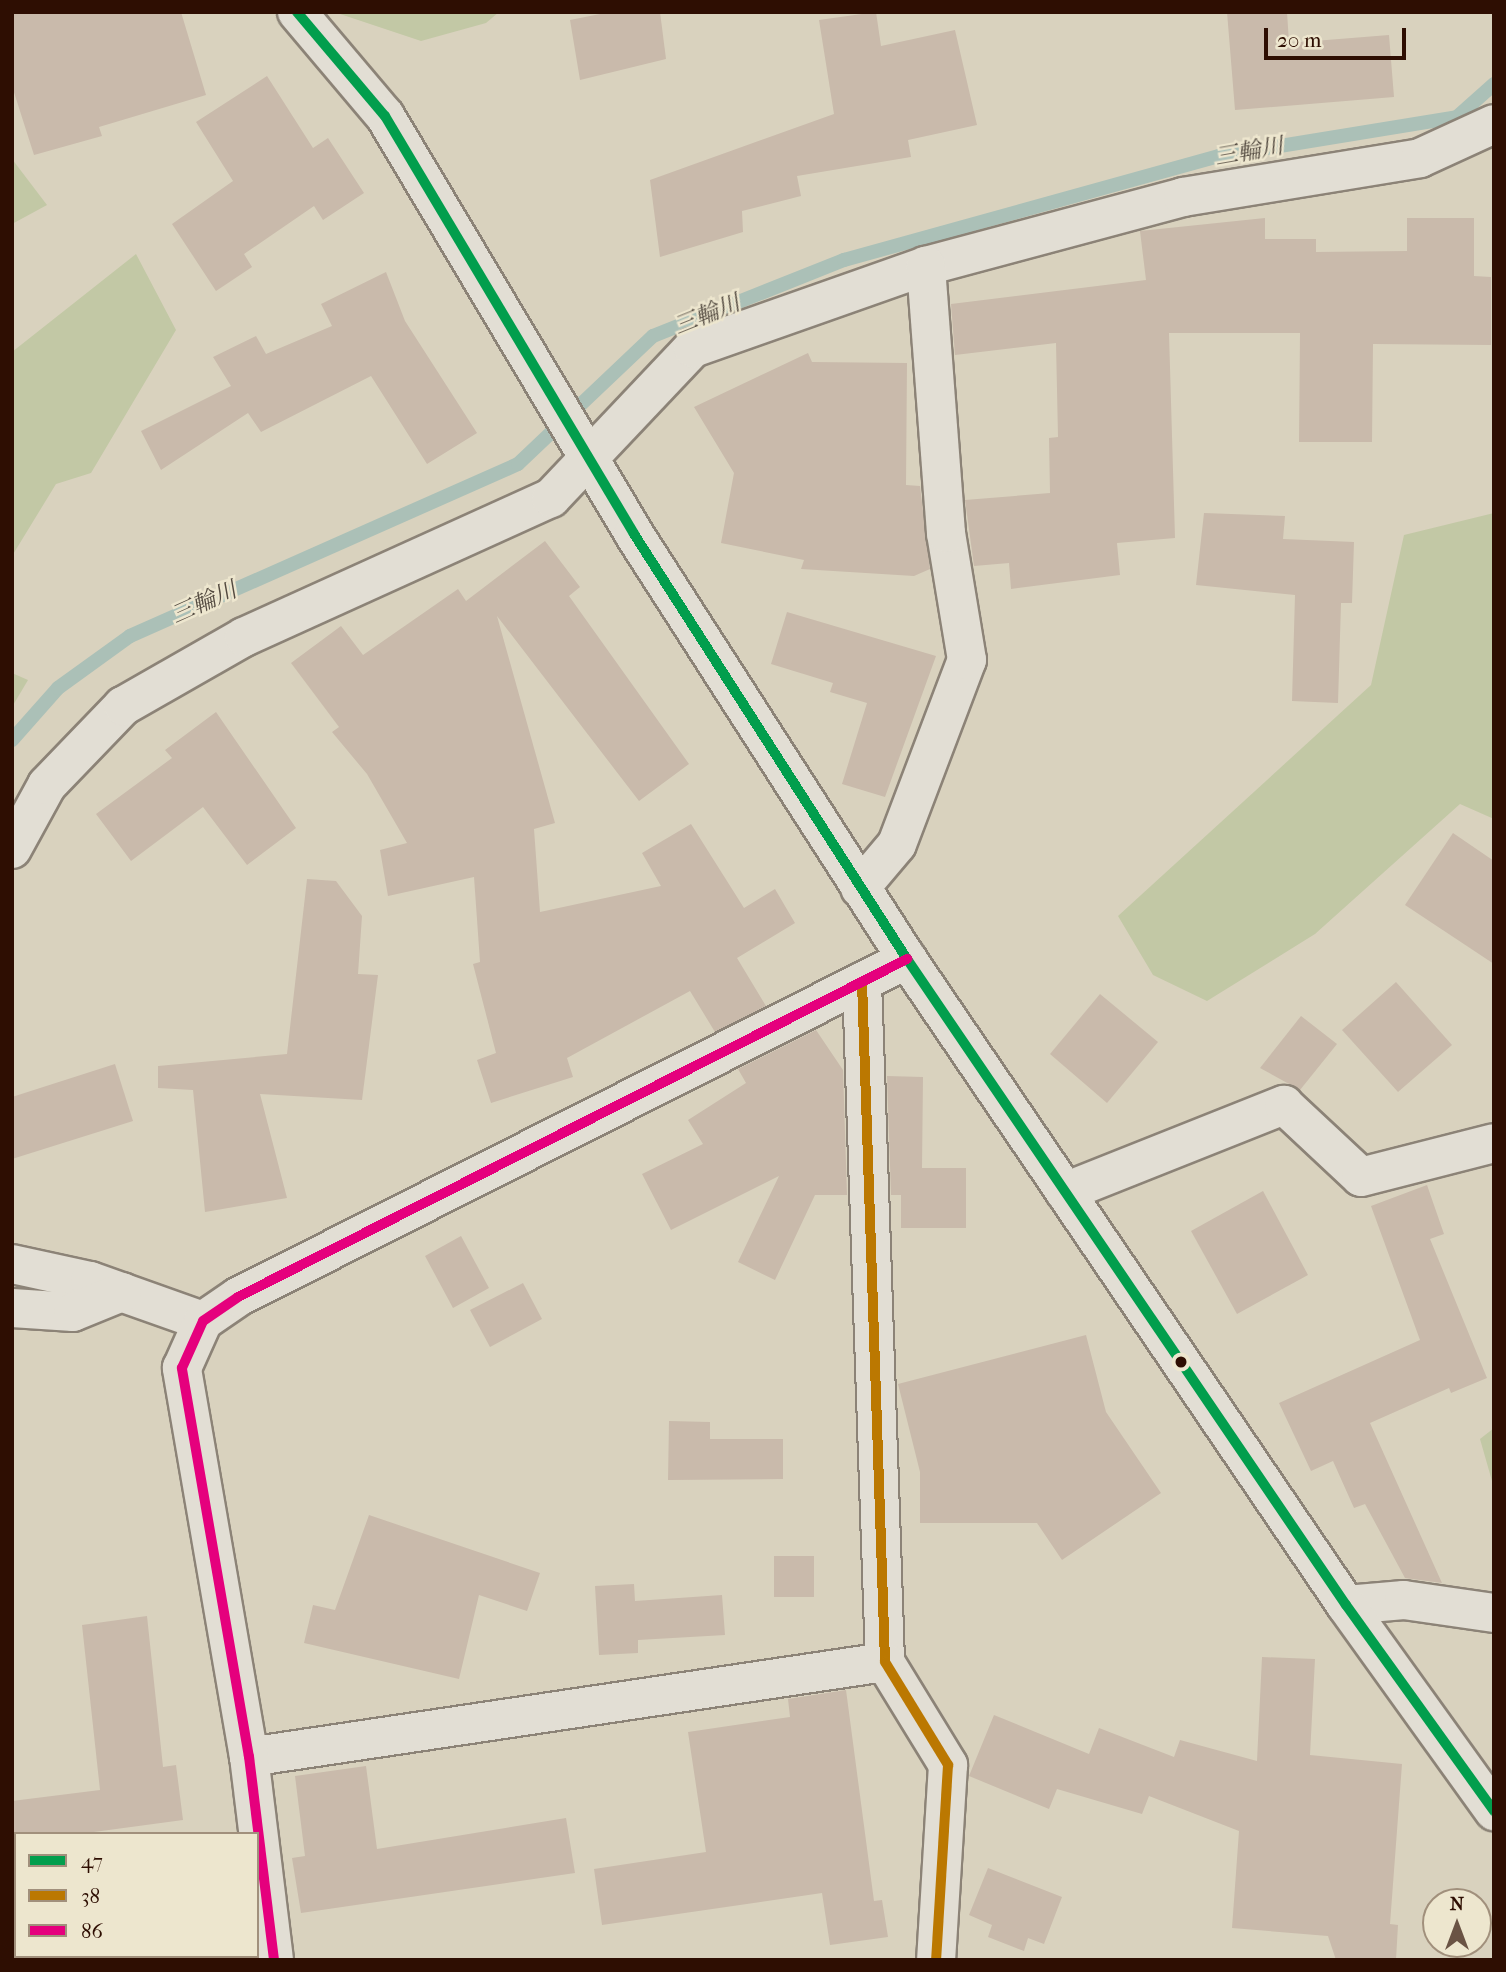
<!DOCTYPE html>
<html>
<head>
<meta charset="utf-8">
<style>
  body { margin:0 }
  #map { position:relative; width:1506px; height:1972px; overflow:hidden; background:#d9d2be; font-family:"IM FELL French Canon","Noto Serif JP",serif }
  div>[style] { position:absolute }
  .green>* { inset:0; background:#c2c8a5 }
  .stream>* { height:14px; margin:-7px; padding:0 7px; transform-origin:7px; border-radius:7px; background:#abc0b7 }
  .building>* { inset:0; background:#c9baab }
  .roads { filter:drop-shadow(2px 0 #8c8377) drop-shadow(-2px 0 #8c8377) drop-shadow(0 2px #8c8377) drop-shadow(0 -2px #8c8377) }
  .street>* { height:38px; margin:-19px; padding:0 19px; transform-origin:19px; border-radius:19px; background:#e2ded4 }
  .secondary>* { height:38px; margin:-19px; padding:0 19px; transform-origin:19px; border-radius:19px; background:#e2ded4 }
  .bus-1>* { height:10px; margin:-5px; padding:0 5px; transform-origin:5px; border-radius:5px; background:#029e4d }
  .bus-2>* { height:10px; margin:-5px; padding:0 5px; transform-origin:5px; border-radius:5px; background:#bb7801 }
  .bus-3>* { height:10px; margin:-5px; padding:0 5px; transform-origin:5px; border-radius:5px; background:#e5007d }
  .dots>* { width:19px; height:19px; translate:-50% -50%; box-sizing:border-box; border:4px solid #ede6ce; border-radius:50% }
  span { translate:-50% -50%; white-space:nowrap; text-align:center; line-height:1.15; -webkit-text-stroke:5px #ede6ce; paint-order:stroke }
  .water-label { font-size:23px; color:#534a40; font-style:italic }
  .frame { position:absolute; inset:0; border:14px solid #2e0e02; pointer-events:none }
  .legend { position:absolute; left:14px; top:1832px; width:245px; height:126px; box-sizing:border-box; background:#ede6ce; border:2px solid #a1907c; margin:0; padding:9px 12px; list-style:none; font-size:21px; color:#2e0e02 }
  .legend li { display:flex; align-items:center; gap:14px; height:35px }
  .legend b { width:35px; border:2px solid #a1907c }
  .north { position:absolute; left:1422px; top:1888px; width:70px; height:70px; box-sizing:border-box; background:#ede6ce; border:2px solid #a1907c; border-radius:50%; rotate:0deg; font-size:19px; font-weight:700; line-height:28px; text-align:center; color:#2e0e02 }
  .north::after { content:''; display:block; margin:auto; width:24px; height:32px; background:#6a5344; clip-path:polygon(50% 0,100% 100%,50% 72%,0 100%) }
  .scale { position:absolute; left:1264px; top:28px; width:142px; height:32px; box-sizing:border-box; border:4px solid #2e0e02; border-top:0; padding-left:9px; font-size:21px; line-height:24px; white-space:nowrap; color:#2e0e02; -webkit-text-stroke:5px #ede6ce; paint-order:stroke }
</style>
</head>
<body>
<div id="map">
  <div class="green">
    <i style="clip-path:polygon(334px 12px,499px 12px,486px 23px,421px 41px)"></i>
    <i style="clip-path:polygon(12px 159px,47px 205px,12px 224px)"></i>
    <i style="clip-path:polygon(136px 254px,176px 330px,91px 473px,56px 484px,12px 556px,12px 352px)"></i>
    <i style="clip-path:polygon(1494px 513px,1494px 819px,1460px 804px,1315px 934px,1207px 1001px,1153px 975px,1118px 916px,1371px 685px,1404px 535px)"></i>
    <i style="clip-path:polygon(12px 673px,28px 680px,12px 707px)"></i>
    <i style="clip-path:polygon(1494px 1428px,1494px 1488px,1480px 1439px)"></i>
  </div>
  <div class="stream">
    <i style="left:12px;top:740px;width:69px;rotate:-48.5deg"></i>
    <i style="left:58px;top:688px;width:89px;rotate:-35.8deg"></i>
    <i style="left:130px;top:636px;width:424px;rotate:-23.9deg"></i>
    <i style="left:518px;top:464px;width:186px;rotate:-43.5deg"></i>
    <i style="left:653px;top:336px;width:206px;rotate:-21.7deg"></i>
    <i style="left:844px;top:260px;width:389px;rotate:-15.5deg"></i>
    <i style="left:1219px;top:156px;width:241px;rotate:-9.3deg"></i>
    <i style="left:1457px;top:117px;width:50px;rotate:-41.7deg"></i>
  </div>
  <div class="building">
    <i style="clip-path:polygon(12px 12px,181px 12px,206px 95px,99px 127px,102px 136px,34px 155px,12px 86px)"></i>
    <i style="clip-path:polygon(610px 12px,660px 12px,666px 59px,580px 80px,570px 20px)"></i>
    <i style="clip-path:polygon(876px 12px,881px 46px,955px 30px,977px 125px,908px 140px,911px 157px,797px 176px,801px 196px,742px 211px,743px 232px,660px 257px,650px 180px,834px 114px,819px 20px)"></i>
    <i style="clip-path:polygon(1227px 12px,1287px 12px,1289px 43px,1389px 35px,1394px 97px,1235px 110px)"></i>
    <i style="clip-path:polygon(267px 76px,313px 148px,328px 138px,364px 193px,323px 220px,314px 206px,244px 254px,252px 267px,216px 291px,172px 224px,233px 181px,196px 122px)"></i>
    <i style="clip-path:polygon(1265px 218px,1265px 239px,1316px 239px,1316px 252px,1407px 251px,1407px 218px,1474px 218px,1474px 276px,1491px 277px,1491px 345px,1373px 344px,1372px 442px,1299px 442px,1300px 333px,1169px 333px,1175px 538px,1117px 543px,1120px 575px,1011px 589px,1009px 563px,974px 566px,965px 500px,1050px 493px,1049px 438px,1058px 437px,1056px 343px,955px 355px,951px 304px,1146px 280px,1140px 231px)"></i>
    <i style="clip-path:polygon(386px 272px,405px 321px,477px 433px,427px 464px,371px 376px,261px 432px,248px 413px,161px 470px,141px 431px,231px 386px,213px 357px,256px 336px,266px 354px,332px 326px,321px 304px)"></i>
    <i style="clip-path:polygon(808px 353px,812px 362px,907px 363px,906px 485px,920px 486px,930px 569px,914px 576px,801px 569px,804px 560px,721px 543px,734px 473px,694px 407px)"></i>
    <i style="clip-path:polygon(1204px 513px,1285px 516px,1283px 539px,1354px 542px,1352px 603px,1341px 603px,1338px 703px,1292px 701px,1295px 595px,1196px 585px)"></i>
    <i style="clip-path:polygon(545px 541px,580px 587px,569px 596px,689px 764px,639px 801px,497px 616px,555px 823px,534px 829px,540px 912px,661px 886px,642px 853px,691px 824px,744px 908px,775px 889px,795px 923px,737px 958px,766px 1006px,715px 1032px,690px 991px,567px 1058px,573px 1077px,491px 1103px,477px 1060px,496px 1053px,473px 964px,480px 962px,474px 877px,388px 896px,380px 850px,407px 843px,367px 774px,332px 732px,339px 727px,291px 663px,341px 626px,363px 655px,458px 589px,466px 601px)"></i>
    <i style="clip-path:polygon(787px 612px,936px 656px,885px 797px,842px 784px,867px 703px,830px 692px,833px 683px,771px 664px)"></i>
    <i style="clip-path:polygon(216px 712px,296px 828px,247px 865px,203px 807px,131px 861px,96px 814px,172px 758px,165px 750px)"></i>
    <i style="clip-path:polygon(1453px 833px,1494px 861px,1494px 964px,1405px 905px)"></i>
    <i style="clip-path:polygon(307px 879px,336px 881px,362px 916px,358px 974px,378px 975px,362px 1100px,260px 1094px,287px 1198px,205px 1212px,193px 1090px,158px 1088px,158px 1066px,287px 1054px)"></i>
    <i style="clip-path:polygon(1396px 982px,1452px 1045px,1398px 1092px,1342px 1030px)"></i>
    <i style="clip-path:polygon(1100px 994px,1158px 1042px,1107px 1103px,1050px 1054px)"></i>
    <i style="clip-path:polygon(1301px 1016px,1337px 1044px,1300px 1090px,1260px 1068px)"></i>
    <i style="clip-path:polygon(816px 1030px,843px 1070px,847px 1195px,815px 1195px,775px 1280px,738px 1262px,779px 1176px,671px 1230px,642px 1174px,703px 1144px,688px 1120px,746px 1083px,738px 1069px)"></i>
    <i style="clip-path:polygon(115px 1064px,133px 1121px,12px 1159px,12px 1097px)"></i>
    <i style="clip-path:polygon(887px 1076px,923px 1077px,922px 1168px,966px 1168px,966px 1228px,901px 1228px,901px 1195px,891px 1195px)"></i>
    <i style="clip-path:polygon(1427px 1185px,1444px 1234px,1430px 1239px,1487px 1378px,1451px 1393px,1449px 1388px,1370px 1423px,1442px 1583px,1405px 1578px,1365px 1504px,1354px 1508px,1333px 1461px,1311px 1471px,1279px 1403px,1420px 1340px,1371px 1206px)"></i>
    <i style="clip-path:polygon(1263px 1191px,1308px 1275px,1237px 1314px,1191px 1231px)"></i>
    <i style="clip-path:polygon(461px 1236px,489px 1288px,453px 1308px,425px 1256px)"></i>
    <i style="clip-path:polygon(523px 1283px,542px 1319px,490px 1347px,470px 1310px)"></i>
    <i style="clip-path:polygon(1086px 1335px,1106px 1412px,1161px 1493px,1062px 1560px,1037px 1523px,920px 1523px,920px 1472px,898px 1384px)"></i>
    <i style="clip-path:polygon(669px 1421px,710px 1422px,710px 1439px,783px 1439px,783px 1479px,668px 1480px)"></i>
    <i style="clip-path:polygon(369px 1515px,540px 1573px,527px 1611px,479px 1595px,459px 1679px,304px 1643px,313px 1605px,335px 1610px)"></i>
    <i style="clip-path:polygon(774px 1556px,814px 1556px,814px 1597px,774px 1597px)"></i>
    <i style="clip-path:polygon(634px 1584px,635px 1601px,722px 1595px,725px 1635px,638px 1640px,638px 1653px,599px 1655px,595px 1586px)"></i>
    <i style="clip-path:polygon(147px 1616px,163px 1767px,176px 1765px,183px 1820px,79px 1834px,12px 1834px,12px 1801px,100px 1790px,82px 1625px)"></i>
    <i style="clip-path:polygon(1262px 1657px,1315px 1659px,1310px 1755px,1402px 1764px,1390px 1924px,1398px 1925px,1396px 1960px,1336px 1960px,1328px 1936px,1232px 1928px,1239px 1831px,1149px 1796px,1142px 1814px,1057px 1789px,1049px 1809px,969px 1776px,994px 1715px,1089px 1754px,1099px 1728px,1174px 1757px,1180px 1740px,1257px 1761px)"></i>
    <i style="clip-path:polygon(846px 1690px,874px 1901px,882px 1900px,888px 1937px,830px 1945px,822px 1893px,602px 1925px,594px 1869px,706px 1852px,688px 1732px,790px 1717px,788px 1699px)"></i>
    <i style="clip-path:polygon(366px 1766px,377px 1849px,566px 1818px,575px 1873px,301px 1913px,292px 1858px,305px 1856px,295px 1776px)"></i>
    <i style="clip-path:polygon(988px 1868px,1062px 1897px,1044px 1944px,1028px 1938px,1024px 1951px,988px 1937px,992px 1925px,969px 1915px)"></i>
  </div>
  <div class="roads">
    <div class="street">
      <i style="left:12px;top:849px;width:73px;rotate:-61.3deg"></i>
      <i style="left:47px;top:785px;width:110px;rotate:-46.1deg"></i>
      <i style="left:123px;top:706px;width:139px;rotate:-29.7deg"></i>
      <i style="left:244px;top:637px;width:337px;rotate:-24.4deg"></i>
      <i style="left:551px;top:498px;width:207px;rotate:-46.6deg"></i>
      <i style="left:693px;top:348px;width:247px;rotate:-19.4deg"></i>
      <i style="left:926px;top:266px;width:266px;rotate:-15deg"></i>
      <i style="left:1183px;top:197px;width:240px;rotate:-9.3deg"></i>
      <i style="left:1420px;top:158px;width:81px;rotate:-24.7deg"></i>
      <i style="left:860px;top:888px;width:57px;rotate:-49.9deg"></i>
      <i style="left:897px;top:844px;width:197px;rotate:-69.2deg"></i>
      <i style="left:967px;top:660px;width:129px;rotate:-99.4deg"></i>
      <i style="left:946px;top:533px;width:268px;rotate:-94.3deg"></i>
      <i style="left:862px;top:982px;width:680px;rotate:88.06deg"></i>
      <i style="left:885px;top:1662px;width:121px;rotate:58.5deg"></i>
      <i style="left:948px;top:1765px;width:195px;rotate:93.5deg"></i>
      <i style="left:1065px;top:1192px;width:236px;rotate:-21.7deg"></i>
      <i style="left:1284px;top:1105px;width:105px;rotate:43.1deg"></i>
      <i style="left:1361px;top:1177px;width:137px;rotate:-14.3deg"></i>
      <i style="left:12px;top:1264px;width:80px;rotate:12.3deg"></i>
      <i style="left:90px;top:1281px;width:120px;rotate:19.5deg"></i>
      <i style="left:12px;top:1308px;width:61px;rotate:3.8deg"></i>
      <i style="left:73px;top:1312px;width:53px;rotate:-22.2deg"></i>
      <i style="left:1346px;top:1605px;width:58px;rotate:-4.9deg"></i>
      <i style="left:1404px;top:1600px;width:91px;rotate:8.2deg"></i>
      <i style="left:249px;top:1757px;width:643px;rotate:-8.5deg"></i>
    </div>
    <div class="secondary">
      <i style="left:297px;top:12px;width:136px;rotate:49.8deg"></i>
      <i style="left:385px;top:116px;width:487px;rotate:59.2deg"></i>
      <i style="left:634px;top:534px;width:505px;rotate:57.29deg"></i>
      <i style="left:907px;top:959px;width:781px;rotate:55.8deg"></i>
      <i style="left:1346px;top:1605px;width:254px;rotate:54.3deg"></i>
      <i style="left:274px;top:1960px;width:205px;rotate:-97deg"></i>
      <i style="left:249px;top:1757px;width:395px;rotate:-99.8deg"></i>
      <i style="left:182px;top:1368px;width:51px;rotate:-65.9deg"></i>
      <i style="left:203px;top:1321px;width:42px;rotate:-34.4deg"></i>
      <i style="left:238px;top:1297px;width:750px;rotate:-26.8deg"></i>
    </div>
  </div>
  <div class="bus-1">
    <i style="left:297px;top:12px;width:136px;rotate:49.8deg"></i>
    <i style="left:385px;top:116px;width:487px;rotate:59.2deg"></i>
    <i style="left:634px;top:534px;width:505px;rotate:57.29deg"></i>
    <i style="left:907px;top:959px;width:781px;rotate:55.8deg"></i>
    <i style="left:1346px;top:1605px;width:254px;rotate:54.3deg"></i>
  </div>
  <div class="bus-2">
    <i style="left:862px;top:982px;width:680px;rotate:88.06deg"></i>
    <i style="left:885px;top:1662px;width:121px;rotate:58.5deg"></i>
    <i style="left:948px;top:1765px;width:195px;rotate:93.5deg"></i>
  </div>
  <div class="bus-3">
    <i style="left:274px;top:1960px;width:205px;rotate:-97deg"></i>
    <i style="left:249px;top:1757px;width:395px;rotate:-99.8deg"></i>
    <i style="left:182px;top:1368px;width:51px;rotate:-65.9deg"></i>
    <i style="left:203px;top:1321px;width:42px;rotate:-34.4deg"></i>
    <i style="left:238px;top:1297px;width:750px;rotate:-26.8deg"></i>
  </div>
  <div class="dots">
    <i style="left:1181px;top:1362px;background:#2e0e02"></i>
  </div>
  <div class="water-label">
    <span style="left:1249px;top:152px;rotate:-10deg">三輪川</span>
    <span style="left:707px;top:315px;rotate:-22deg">三輪川</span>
    <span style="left:204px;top:603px;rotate:-24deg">三輪川</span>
  </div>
  <div class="frame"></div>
  <ul class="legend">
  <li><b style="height:9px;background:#029e4d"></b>47</li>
  <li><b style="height:9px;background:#bb7801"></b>38</li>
  <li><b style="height:9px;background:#e5007d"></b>86</li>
  </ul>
  <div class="north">N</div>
  <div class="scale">20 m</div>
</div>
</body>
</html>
